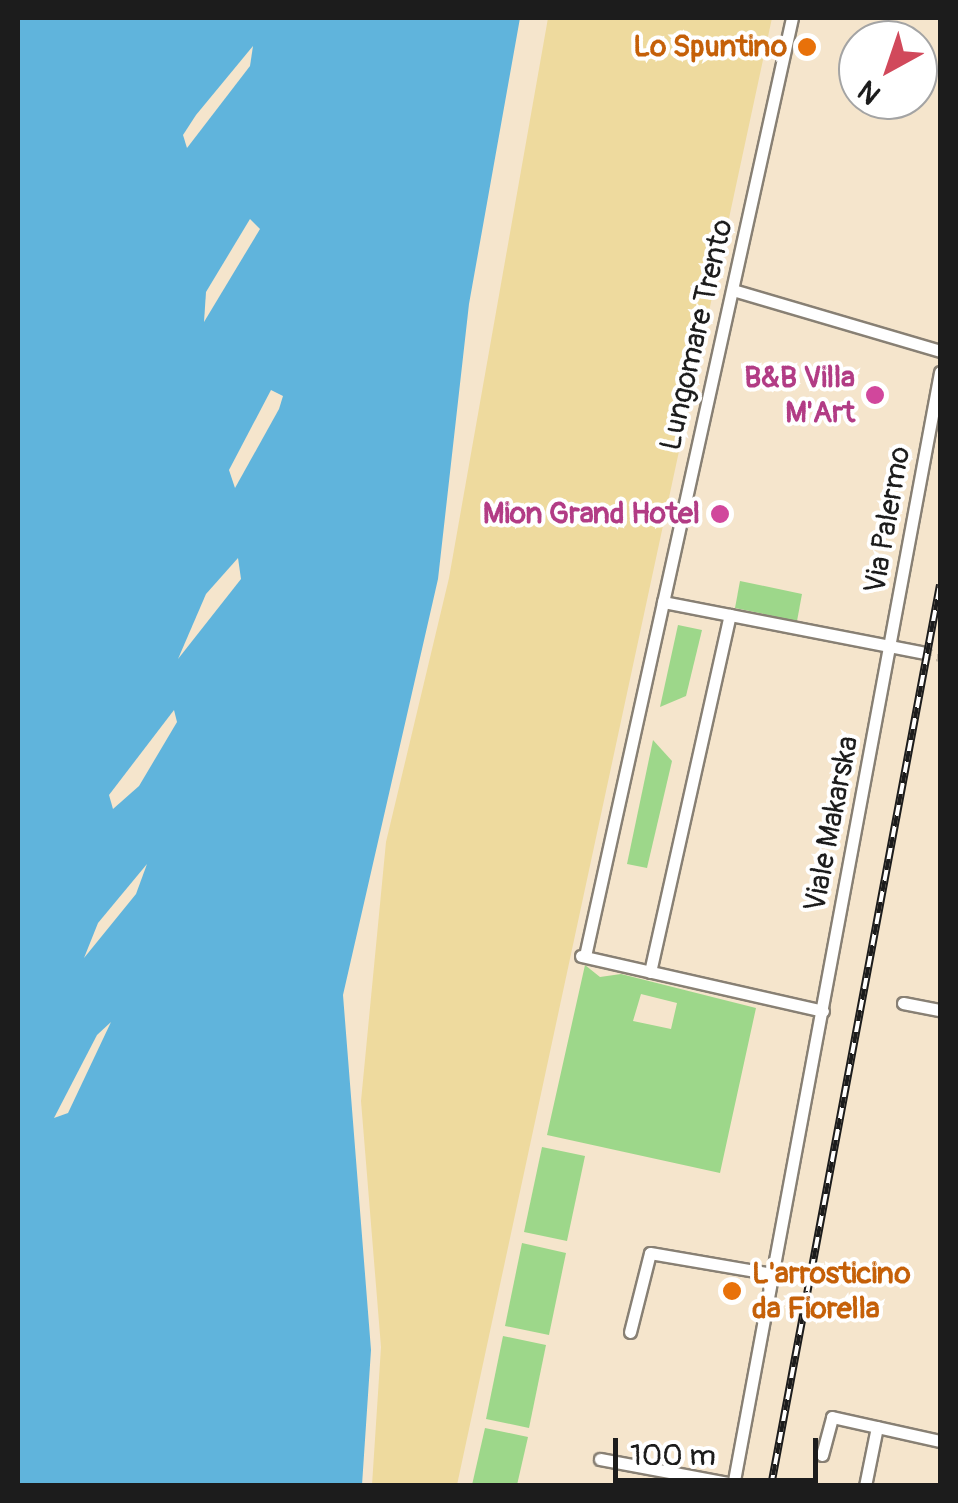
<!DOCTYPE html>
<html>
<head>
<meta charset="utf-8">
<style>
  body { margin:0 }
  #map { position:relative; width:958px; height:1503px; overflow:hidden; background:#f5e5cc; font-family:Pangolin,sans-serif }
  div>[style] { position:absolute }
  .green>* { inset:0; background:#9dd78a }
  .sand>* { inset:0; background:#eeda9e }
  .water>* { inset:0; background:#60b4dc }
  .pier>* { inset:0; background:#f5e5cc }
  .minor-tunnel>* { height:11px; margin-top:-5.5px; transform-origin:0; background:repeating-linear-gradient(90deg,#cabda9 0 11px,transparent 0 16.5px) }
  .roads { filter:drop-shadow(2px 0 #888074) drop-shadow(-2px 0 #888074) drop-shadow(0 2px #888074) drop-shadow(0 -2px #888074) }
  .minor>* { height:11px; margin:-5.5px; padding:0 5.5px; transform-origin:5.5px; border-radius:5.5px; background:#fff }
  .rail>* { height:8px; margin-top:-4px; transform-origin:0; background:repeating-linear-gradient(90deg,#fff 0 11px,#1c1c1c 0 22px); box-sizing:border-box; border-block:2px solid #1c1c1c }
  .dots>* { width:28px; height:28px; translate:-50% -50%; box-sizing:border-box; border:5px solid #fff; border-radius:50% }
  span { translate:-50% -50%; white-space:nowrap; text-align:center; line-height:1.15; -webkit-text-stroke:8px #fff; paint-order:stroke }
  .food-label { font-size:30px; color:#c56008; font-weight:700 }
  .right { translate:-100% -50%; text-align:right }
  .left { translate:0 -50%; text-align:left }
  .street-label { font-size:30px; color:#1c1c1c }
  .hotel-label { font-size:30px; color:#b23c85; font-weight:700 }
  .frame { position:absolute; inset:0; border:20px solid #1c1c1c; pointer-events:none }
  .north { position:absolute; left:838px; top:20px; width:100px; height:100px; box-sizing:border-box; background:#fff; border:2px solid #a4a4a4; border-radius:50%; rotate:220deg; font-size:28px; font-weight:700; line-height:40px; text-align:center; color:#1c1c1c }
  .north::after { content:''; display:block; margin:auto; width:35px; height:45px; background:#d1495b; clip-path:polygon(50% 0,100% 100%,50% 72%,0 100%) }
  .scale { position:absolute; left:613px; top:1438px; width:205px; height:45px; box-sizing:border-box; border:5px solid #1c1c1c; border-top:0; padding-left:12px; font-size:30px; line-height:35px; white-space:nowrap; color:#1c1c1c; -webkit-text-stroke:8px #fff; paint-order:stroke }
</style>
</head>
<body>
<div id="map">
  <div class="green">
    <i style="clip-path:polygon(740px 581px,802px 594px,797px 621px,735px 608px)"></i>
    <i style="clip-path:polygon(678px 625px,702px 630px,686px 696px,660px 707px)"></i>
    <i style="clip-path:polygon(653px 740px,672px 761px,647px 868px,627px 864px)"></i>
    <i style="clip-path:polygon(evenodd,585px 965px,600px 977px,621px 974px,756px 1008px,720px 1173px,547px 1135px,585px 965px,641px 994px,677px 1003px,671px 1029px,633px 1021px,641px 994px)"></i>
    <i style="clip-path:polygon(542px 1147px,585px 1156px,567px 1241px,524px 1232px)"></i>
    <i style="clip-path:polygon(522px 1243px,566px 1253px,549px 1335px,505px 1326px)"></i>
    <i style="clip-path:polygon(503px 1336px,546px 1345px,529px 1428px,486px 1419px)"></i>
    <i style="clip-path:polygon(485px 1428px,528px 1437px,517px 1485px,472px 1485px)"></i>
  </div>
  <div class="sand">
    <i style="clip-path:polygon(548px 18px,772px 18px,457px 1485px,372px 1485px,381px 1347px,361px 1101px,386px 842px,449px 578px)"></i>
  </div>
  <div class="water">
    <i style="clip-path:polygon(18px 18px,520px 18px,469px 304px,438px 579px,343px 995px,371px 1350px,362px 1485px,18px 1485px)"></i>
  </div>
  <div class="pier">
    <i style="clip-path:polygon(253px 46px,250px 66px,187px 148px,183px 135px,196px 115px)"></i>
    <i style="clip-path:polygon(250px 219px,260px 229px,204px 322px,206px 292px)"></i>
    <i style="clip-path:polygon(271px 390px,283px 396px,279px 409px,235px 488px,229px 470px)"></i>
    <i style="clip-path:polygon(238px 558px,241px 579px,178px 659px,206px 594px)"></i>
    <i style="clip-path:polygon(174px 710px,177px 722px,139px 786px,113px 809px,109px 795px)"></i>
    <i style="clip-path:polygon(147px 864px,136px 894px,84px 958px,98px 923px)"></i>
    <i style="clip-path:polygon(111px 1022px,68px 1113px,54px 1118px,97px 1035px)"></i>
  </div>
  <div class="minor-tunnel">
    <i style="left:921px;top:652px;width:19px;rotate:12deg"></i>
  </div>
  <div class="roads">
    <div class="minor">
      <i style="left:733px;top:290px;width:216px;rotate:16.4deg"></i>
      <i style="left:663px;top:602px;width:263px;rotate:11deg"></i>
      <i style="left:581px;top:956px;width:248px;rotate:12.8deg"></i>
      <i style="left:585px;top:956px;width:961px;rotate:-77.56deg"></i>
      <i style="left:650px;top:972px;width:366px;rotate:-77.4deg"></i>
      <i style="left:903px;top:1003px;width:38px;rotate:11deg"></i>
      <i style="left:630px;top:1332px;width:81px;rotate:-75.8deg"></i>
      <i style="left:650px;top:1253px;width:125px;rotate:9.7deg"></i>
      <i style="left:822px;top:1455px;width:39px;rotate:-75deg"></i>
      <i style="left:832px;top:1417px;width:111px;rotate:12.5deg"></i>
      <i style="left:600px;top:1459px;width:135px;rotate:10.6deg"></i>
      <i style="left:733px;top:1486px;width:1133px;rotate:-79.47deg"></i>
      <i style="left:865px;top:1486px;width:60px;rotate:-78.5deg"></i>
    </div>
  </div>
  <div class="rail">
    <i style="left:771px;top:1486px;width:917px;rotate:-79.38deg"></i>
  </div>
  <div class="dots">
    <i style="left:807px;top:47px;background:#e8710a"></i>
    <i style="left:875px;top:395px;background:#d1479c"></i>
    <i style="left:720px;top:514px;background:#d1479c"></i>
    <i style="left:732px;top:1291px;background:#e8710a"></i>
  </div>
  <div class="food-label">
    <span class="right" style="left:787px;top:47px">Lo Spuntino</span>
    <span class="left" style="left:752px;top:1291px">L'arrosticino<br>da Fiorella</span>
  </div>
  <div class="street-label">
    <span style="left:697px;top:335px;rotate:-77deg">Lungomare Trento</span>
    <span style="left:888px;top:520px;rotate:-80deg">Via Palermo</span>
    <span style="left:832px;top:824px;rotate:-79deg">Viale Makarska</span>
  </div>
  <div class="hotel-label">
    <span class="right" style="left:855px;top:395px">B&amp;B Villa<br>M'Art</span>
    <span class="right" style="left:700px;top:514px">Mion Grand Hotel</span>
  </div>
  <div class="frame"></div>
  <div class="north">N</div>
  <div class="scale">100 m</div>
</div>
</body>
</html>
